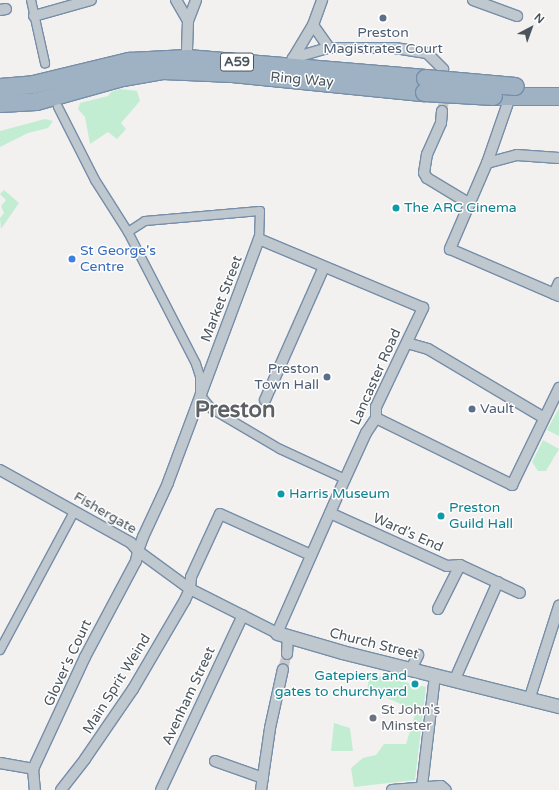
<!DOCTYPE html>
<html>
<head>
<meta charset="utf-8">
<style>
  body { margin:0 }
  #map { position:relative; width:559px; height:790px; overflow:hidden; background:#f3f0f0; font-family:"Varela Round",sans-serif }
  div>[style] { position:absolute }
  .green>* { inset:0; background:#c2edd3 }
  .minor-tunnel>* { height:10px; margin-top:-5px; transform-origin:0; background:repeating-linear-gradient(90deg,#c8c9cb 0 10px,transparent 0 15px) }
  .roads { filter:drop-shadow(1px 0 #768ea8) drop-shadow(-1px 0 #768ea8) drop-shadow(0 1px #768ea8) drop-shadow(0 -1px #768ea8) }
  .pedestrian>* { height:8px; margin:-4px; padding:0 4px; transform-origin:4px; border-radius:4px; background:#bfc8ce }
  .minor>* { height:10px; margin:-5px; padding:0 5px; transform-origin:5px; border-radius:5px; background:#bfc8ce }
  .tertiary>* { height:13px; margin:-6.5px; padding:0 6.5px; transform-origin:6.5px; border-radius:6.5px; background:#bfc8ce }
  .trunk>* { height:17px; margin:-8.5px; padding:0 8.5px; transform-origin:8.5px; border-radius:8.5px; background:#9eb2c4 }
  .bridges { filter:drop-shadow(1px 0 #768ea8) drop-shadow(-1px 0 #768ea8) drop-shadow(0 1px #768ea8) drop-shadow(0 -1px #768ea8) }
  .trunk-bridge>* { height:17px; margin:-8.5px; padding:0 8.5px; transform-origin:8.5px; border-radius:8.5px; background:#9eb2c4 }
  .dots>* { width:11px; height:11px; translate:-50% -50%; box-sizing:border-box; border:2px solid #fff; border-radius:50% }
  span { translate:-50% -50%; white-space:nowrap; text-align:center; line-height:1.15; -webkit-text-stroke:3px #fff; paint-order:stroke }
  .shield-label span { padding:1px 3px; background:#fff; border:1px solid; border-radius:3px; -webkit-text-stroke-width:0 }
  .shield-label { font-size:13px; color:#49545d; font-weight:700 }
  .service-label { font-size:14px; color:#4e5e75 }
  .right { translate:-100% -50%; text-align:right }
  .left { translate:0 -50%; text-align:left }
  .street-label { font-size:14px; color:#49545d }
  .culture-label { font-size:14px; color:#0d838f }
  .shop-label { font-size:14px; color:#366cbe }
  .worship-label { font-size:14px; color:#5b616d }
  .town-label { font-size:22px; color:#5d6165; font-weight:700 }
  .north { position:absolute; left:511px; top:8px; width:40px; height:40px; -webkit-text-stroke:3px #fff; paint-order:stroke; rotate:41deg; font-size:11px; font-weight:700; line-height:16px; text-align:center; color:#49545d }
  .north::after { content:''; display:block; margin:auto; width:14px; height:18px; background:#49545d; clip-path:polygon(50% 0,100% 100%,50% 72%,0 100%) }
</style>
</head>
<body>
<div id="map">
  <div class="green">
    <i style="clip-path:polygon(120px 89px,137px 91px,140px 101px,121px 123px,126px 129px,117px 139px,108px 132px,90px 144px,85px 117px,78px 109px,80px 103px,108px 96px,111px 92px)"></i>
    <i style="clip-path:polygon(45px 119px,53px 121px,48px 128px,28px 133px,0 147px,0 131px)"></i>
    <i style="clip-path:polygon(4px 190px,19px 203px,1px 229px,0 218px,4px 213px,1px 206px,6px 200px,0 194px)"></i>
    <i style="clip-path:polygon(559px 408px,559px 436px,547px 430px)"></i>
    <i style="clip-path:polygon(543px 440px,559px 449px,546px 471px,538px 471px,532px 462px)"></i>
    <i style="clip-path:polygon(370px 674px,426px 687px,415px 780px,354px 787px,351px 768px,363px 758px,376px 755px,384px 744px,406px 744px,416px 711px,367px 689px)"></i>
    <i style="clip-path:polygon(334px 723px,350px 728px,353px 751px,331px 751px)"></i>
  </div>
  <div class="minor-tunnel">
    <i style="left:442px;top:111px;width:24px;rotate:-78deg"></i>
    <i style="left:283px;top:669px;width:16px;rotate:-75deg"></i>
  </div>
  <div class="roads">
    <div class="pedestrian">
      <i style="left:31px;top:0;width:65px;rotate:77.5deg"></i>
      <i style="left:58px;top:107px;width:82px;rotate:63.1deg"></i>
      <i style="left:95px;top:180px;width:62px;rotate:57.6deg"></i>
      <i style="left:128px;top:232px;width:148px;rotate:62.7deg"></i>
      <i style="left:196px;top:364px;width:13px;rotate:72deg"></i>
      <i style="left:200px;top:376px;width:18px;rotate:90deg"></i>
      <i style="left:200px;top:394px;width:9px;rotate:54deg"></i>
      <i style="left:205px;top:401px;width:11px;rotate:49deg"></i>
      <i style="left:212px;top:409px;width:79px;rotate:30.5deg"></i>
      <i style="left:280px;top:449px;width:72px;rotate:24.8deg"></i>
      <i style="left:128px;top:232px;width:20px;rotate:-33deg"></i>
      <i style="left:145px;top:221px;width:115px;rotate:-5deg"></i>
      <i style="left:260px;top:211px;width:28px;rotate:92deg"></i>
      <i style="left:0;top:650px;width:157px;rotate:-61.8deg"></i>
    </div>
    <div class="minor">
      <i style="left:176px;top:0;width:24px;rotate:60deg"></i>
      <i style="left:188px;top:21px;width:37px;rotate:92deg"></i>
      <i style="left:473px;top:0;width:47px;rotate:20deg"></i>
      <i style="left:0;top:10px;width:6px;rotate:-9deg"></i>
      <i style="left:34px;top:16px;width:59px;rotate:-15.7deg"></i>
      <i style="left:188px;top:21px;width:22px;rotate:-69deg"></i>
      <i style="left:313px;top:25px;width:28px;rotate:55deg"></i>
      <i style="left:293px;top:58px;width:37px;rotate:-16deg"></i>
      <i style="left:329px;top:48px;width:66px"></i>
      <i style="left:395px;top:48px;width:32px;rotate:9deg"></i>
      <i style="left:427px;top:53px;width:23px;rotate:45deg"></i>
      <i style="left:292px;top:60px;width:41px;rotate:-59deg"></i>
      <i style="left:313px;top:25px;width:27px;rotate:-70deg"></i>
      <i style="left:510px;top:97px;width:70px;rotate:109.2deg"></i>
      <i style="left:487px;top:163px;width:94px;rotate:113.3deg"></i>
      <i style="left:450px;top:249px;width:119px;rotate:23.3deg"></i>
      <i style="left:442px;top:111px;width:12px;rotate:95deg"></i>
      <i style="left:441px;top:123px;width:34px;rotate:114deg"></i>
      <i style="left:427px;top:154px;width:19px;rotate:99deg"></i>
      <i style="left:424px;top:173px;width:6px;rotate:59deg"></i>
      <i style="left:427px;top:178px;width:50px;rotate:31.2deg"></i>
      <i style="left:487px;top:163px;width:31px;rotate:-15deg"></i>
      <i style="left:517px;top:155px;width:42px;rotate:4.1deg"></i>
      <i style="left:554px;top:294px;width:12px;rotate:-66deg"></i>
      <i style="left:407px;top:343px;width:22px;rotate:16deg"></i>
      <i style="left:428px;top:349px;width:135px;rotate:30.7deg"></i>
      <i style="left:265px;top:400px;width:145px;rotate:-66.1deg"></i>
      <i style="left:376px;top:418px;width:152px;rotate:26.2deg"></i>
      <i style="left:512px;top:485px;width:108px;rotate:-64.1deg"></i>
      <i style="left:0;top:470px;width:150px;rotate:29.1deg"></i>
      <i style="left:131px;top:543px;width:11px;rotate:49deg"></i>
      <i style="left:138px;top:551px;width:64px;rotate:36.2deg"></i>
      <i style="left:190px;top:589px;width:97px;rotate:26.8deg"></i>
      <i style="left:277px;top:633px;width:168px;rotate:-66.2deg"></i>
      <i style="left:345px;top:479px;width:51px;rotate:-65.5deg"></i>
      <i style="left:366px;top:433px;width:18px;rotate:-56deg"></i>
      <i style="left:376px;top:418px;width:11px;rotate:-90deg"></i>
      <i style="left:376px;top:407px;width:110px;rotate:-64.6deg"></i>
      <i style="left:423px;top:308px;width:178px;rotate:-157.2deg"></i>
      <i style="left:259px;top:239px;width:260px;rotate:110.5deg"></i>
      <i style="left:168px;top:483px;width:60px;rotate:114.8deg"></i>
      <i style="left:143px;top:537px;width:15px;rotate:110deg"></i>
      <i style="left:138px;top:551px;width:10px;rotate:101deg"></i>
      <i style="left:136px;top:561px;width:109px;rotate:118deg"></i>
      <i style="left:85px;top:657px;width:123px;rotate:114.9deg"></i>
      <i style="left:33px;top:769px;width:21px;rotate:85deg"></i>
      <i style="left:330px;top:513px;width:128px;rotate:24.4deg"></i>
      <i style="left:447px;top:566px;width:13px;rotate:-4deg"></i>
      <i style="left:460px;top:565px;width:66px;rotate:25deg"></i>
      <i style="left:438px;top:609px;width:49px;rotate:-63.4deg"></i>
      <i style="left:287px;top:654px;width:17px;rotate:-87deg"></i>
      <i style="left:411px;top:669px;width:16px;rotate:-63deg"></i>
      <i style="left:455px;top:679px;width:106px;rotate:-66.1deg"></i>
      <i style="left:530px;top:697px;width:96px;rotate:-72.3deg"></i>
      <i style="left:215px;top:761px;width:51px;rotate:19.5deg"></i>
      <i style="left:0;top:763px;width:34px;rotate:10deg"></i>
      <i style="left:422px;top:786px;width:111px;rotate:-83.3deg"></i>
      <i style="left:61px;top:790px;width:39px;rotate:-52deg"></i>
      <i style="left:85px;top:759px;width:85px;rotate:-55.6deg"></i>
      <i style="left:133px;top:689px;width:103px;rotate:-59.7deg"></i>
      <i style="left:185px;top:600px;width:12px;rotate:-66deg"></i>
      <i style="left:190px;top:589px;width:12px;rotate:-85deg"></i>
      <i style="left:191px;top:577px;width:69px;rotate:-65.3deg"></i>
      <i style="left:220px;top:514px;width:100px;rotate:24.3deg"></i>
      <i style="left:161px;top:790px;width:193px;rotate:-64.9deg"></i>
      <i style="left:261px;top:790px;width:63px;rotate:-81.7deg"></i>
      <i style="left:270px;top:728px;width:60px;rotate:-77.6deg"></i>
      <i style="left:392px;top:790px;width:49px;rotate:-4.7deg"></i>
      <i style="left:441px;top:786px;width:6px;rotate:39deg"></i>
    </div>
    <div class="tertiary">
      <i style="left:277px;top:633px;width:68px;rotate:16.3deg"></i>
      <i style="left:342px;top:652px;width:224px;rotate:14deg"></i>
    </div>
    <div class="trunk">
      <i style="left:0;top:87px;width:33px;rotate:-5deg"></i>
      <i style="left:33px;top:84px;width:99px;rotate:-13.5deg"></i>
      <i style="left:129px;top:61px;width:58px;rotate:-3deg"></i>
      <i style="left:187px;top:58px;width:239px;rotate:4.8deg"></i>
      <i style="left:493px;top:96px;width:66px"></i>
      <i style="left:0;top:103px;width:36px;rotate:-3deg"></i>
      <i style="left:36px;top:101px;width:89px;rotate:-15.6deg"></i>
      <i style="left:122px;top:77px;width:42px;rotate:-9.7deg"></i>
      <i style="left:163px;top:70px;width:69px;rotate:2.5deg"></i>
      <i style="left:232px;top:73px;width:193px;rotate:5.7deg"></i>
    </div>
  </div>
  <div class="bridges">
    <div class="trunk-bridge">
      <i style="left:425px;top:78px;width:90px;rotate:5.1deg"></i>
      <i style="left:424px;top:92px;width:69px;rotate:3.3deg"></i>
    </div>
  </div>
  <div class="dots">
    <i style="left:383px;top:18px;background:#5c6f8a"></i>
    <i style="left:396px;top:208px;background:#0f9aa8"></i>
    <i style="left:72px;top:259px;background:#3f7fe0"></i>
    <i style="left:327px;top:377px;background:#5c6f8a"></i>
    <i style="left:472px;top:409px;background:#5c6f8a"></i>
    <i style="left:281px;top:494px;background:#0f9aa8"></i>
    <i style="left:441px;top:516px;background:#0f9aa8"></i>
    <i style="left:415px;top:684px;background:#0f9aa8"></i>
    <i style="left:373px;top:718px;background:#6b7280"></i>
  </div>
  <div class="shield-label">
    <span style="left:237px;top:62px">A59</span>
  </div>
  <div class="service-label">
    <span style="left:383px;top:41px">Preston<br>Magistrates Court</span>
    <span class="right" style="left:319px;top:377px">Preston<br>Town Hall</span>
    <span class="left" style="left:480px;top:409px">Vault</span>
  </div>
  <div class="street-label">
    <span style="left:302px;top:80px;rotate:5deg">Ring Way</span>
    <span style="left:222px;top:299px;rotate:-69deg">Market Street</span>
    <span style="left:376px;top:377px;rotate:-66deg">Lancaster Road</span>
    <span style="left:105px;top:513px;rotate:30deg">Fishergate</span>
    <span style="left:408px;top:533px;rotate:24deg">Ward's End</span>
    <span style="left:374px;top:644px;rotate:14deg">Church Street</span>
    <span style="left:68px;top:663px;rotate:-65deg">Glover's Court</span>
    <span style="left:117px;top:684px;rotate:-58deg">Main Sprit Weind</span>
    <span style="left:189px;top:696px;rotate:-65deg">Avenham Street</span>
  </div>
  <div class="culture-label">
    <span class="left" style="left:404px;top:208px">The ARC Cinema</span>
    <span class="left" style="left:289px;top:494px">Harris Museum</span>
    <span class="left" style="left:449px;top:516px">Preston<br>Guild Hall</span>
    <span class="right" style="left:407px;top:684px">Gatepiers and<br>gates to churchyard</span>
  </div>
  <div class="shop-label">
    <span class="left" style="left:80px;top:259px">St George's<br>Centre</span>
  </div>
  <div class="worship-label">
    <span class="left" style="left:381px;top:718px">St John's<br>Minster</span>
  </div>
  <div class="town-label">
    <span style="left:235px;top:411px">Preston</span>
  </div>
  <div class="north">N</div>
</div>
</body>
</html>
